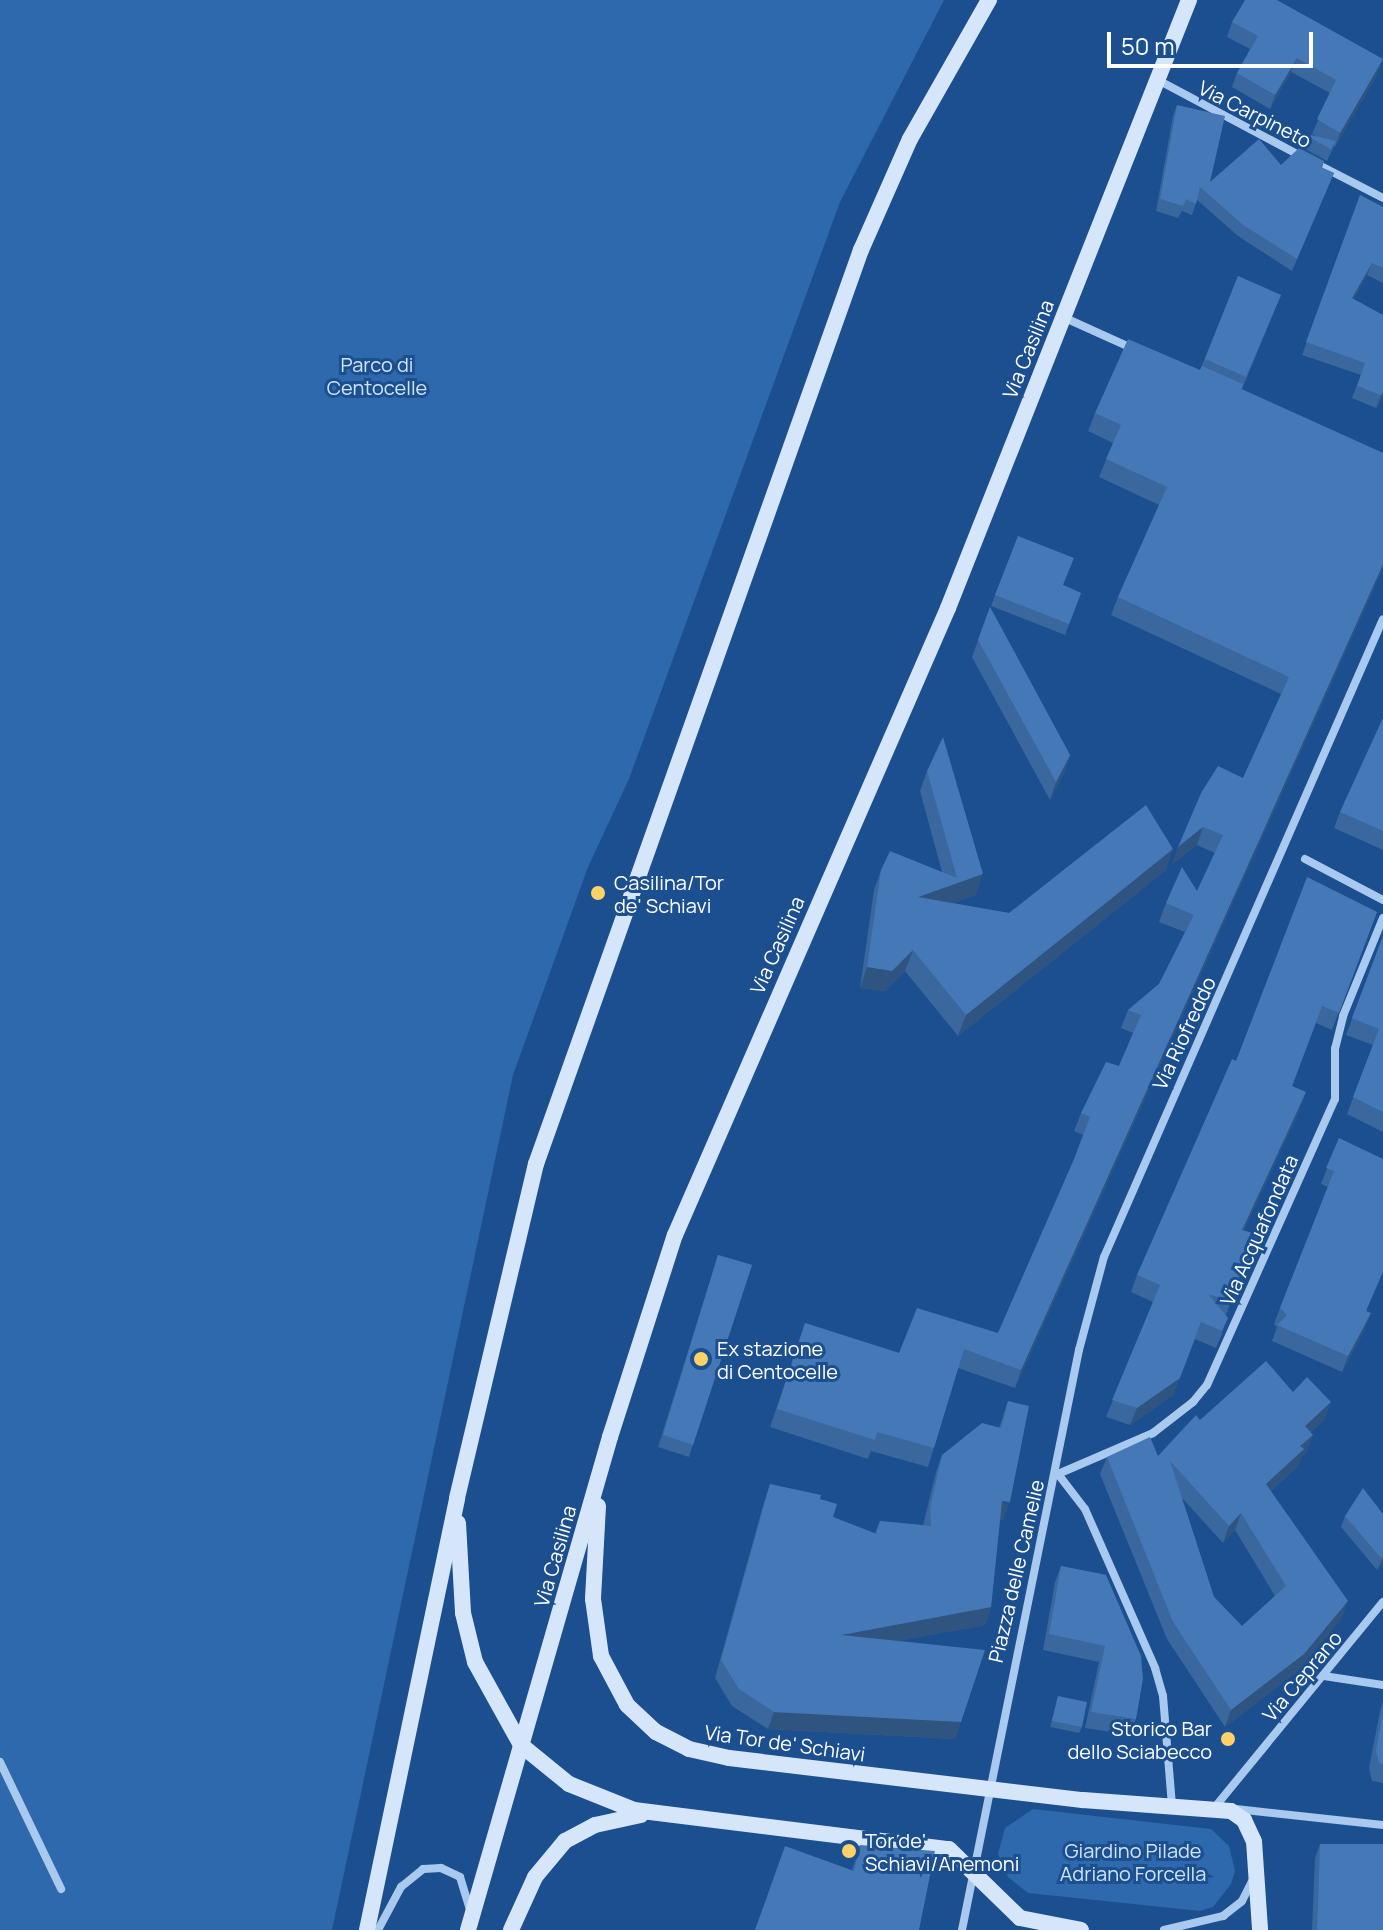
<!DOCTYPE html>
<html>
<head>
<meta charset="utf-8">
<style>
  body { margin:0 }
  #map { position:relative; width:1383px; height:1930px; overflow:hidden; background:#1b4f8f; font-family:Manrope,sans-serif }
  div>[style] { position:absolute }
  .green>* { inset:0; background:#2e69ad }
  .street>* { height:8px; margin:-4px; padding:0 4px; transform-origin:4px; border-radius:4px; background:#a9c9ee }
  .secondary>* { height:16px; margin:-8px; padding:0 8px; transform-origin:8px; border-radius:8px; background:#d6e6fa }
  .wall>* { inset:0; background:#3a679d }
  .shaded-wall>* { inset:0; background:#305480 }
  .building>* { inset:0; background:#4478b7 }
  .dots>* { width:22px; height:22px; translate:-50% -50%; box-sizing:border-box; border:4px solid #1b4f8f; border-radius:50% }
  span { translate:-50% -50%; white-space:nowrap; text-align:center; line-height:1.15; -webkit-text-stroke:6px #1b4f8f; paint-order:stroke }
  .street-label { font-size:20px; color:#fff }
  .park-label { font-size:20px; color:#cfe3fa }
  .poi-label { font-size:20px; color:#fff }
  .left { translate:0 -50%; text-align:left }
  .right { translate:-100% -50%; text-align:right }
  .scale { position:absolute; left:1107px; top:32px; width:206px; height:36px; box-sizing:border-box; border:4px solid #fff; border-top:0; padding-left:10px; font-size:24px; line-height:28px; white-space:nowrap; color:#fff; -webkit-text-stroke:6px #1b4f8f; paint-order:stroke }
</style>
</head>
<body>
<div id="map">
  <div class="green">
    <i style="clip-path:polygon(0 0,944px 0,840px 202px,629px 779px,588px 867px,513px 1075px,332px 1930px,0 1930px)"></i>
    <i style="clip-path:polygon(1033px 1809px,1211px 1829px,1229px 1846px,1235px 1871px,1231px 1884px,1213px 1907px,1200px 1911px,1028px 1893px,1008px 1877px,998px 1854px,1005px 1828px)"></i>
  </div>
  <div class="street">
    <i style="left:1156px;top:79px;width:166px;rotate:28deg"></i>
    <i style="left:1315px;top:163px;width:76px;rotate:27.2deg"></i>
    <i style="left:1063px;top:317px;width:78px;rotate:24.3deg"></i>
    <i style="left:1305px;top:859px;width:88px;rotate:27.7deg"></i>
    <i style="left:1058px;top:1474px;width:103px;rotate:-23.3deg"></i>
    <i style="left:1153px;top:1433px;width:51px;rotate:-37.8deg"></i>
    <i style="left:1193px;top:1402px;width:22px;rotate:-51deg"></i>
    <i style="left:1207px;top:1385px;width:313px;rotate:-65.9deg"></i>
    <i style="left:1335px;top:1099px;width:50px;rotate:-90deg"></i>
    <i style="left:1335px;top:1049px;width:34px;rotate:-76deg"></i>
    <i style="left:1343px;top:1016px;width:106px;rotate:-67.8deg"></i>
    <i style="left:1058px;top:1474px;width:44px;rotate:52.4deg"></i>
    <i style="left:1085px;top:1509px;width:174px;rotate:66.2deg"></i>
    <i style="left:1155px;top:1668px;width:29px;rotate:74deg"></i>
    <i style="left:1163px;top:1696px;width:109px;rotate:85.3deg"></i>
    <i style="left:1324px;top:1676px;width:60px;rotate:8.7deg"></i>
    <i style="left:0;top:1762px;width:141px;rotate:64.3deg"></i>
    <i style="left:1215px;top:1807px;width:265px;rotate:-50.7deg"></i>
    <i style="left:1236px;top:1809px;width:148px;rotate:6.2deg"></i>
    <i style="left:378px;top:1930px;width:49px;rotate:-61.9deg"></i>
    <i style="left:401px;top:1887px;width:28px;rotate:-39deg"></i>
    <i style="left:423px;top:1869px;width:18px;rotate:-3deg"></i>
    <i style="left:441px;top:1868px;width:21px;rotate:25deg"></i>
    <i style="left:460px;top:1877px;width:34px;rotate:73deg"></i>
    <i style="left:962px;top:1930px;width:592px;rotate:-78.6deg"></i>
    <i style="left:1079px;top:1350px;width:96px;rotate:-75deg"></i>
    <i style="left:1104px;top:1257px;width:696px;rotate:-66.38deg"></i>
    <i style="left:1164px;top:1930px;width:61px;rotate:-13.3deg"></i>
    <i style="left:1223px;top:1916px;width:24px;rotate:-38deg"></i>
    <i style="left:1242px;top:1901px;width:22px;rotate:-63deg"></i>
  </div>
  <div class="secondary">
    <i style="left:598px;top:1506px;width:93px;rotate:93.1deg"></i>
    <i style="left:593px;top:1599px;width:58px;rotate:82deg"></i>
    <i style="left:601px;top:1656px;width:55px;rotate:62deg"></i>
    <i style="left:627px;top:1705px;width:40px;rotate:43deg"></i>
    <i style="left:656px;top:1732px;width:37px;rotate:27deg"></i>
    <i style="left:689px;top:1749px;width:41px;rotate:12.7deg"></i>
    <i style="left:729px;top:1758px;width:356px;rotate:6.8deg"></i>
    <i style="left:1083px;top:1800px;width:148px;rotate:4.3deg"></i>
    <i style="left:1231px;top:1811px;width:16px;rotate:35deg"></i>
    <i style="left:1244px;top:1820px;width:23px;rotate:65deg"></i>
    <i style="left:1254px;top:1841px;width:89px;rotate:86.1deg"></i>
    <i style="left:458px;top:1523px;width:90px;rotate:86.8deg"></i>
    <i style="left:463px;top:1613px;width:50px;rotate:76.2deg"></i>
    <i style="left:475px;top:1662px;width:95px;rotate:61deg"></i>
    <i style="left:521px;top:1745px;width:62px;rotate:39.1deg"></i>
    <i style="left:569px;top:1784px;width:70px;rotate:21.8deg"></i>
    <i style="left:634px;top:1810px;width:317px;rotate:7.1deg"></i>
    <i style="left:949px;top:1849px;width:99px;rotate:44.2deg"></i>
    <i style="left:1020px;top:1918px;width:62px;rotate:11.1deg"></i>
    <i style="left:367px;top:1930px;width:441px;rotate:-78.2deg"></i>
    <i style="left:457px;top:1498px;width:343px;rotate:-76.7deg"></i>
    <i style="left:536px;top:1164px;width:970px;rotate:-70.43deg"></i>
    <i style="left:861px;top:250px;width:121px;rotate:-66.2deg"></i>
    <i style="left:910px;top:139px;width:160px;rotate:-60.4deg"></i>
    <i style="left:468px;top:1930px;width:513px;rotate:-73.93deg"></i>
    <i style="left:610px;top:1437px;width:212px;rotate:-72.2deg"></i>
    <i style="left:675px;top:1235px;width:684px;rotate:-66.47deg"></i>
    <i style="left:948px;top:608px;width:654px;rotate:-68.38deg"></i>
    <i style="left:511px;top:1930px;width:58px;rotate:-65.6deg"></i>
    <i style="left:535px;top:1877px;width:47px;rotate:-50.2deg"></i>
    <i style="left:565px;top:1841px;width:34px;rotate:-28deg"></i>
    <i style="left:595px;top:1825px;width:47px;rotate:-12.3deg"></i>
  </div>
  <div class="wall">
    <i style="clip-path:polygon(1232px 22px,1378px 73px,1335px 147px,1334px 146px,1327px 161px,1305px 149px,1309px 137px,1318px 137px,1312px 134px,1330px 93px,1291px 72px,1270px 109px,1232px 87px,1237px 73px,1250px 49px,1227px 37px)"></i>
    <i style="clip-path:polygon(1177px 105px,1210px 182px,1281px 165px,1324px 161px,1322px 168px,1334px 173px,1292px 271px,1238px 236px,1197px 200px,1192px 215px,1182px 211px,1178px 218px,1156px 211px,1173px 116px)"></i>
    <i style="clip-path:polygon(1360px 195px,1383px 207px,1383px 283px,1367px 275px,1354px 299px,1383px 397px,1376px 408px,1352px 398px,1361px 375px,1302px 355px)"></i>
    <i style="clip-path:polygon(1238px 276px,1281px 295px,1242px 389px,1383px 453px,1383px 568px,1015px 1388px,958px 1368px,928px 1467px,871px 1451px,868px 1459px,770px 1427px,805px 1323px,899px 1353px,998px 1333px,1075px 1157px,1083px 1135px,1074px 1131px,1081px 1113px,1119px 1066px,1133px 1033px,1121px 1028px,1128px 1010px,1159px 984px,1185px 932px,1159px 922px,1166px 903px,1197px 891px,1215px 853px,1197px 845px,1171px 865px,1243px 778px,1281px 694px,1111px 615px,1118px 597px,1159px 505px,1099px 477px,1113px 443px,1088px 431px,1095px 413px,1200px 370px)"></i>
    <i style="clip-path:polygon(1018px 536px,1063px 585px,1081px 593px,1065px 635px,991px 606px)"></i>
    <i style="clip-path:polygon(990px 607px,1070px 755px,1064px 773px,1050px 800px,972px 657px)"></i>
    <i style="clip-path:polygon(1383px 718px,1383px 850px,1334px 828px,1340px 812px)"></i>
    <i style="clip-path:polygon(927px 771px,976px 895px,952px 903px,1009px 913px,1166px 870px,958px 1036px,905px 971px,885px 991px,860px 988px,874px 890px,881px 870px,942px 872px,920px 791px)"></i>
    <i style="clip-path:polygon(1377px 912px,1332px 1030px,1316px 1023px,1292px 1086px,1300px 1109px,1244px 1230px,1253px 1252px,1226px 1315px,1222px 1334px,1216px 1348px,1195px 1339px,1173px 1395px,1130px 1425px,1106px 1417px,1153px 1302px,1131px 1292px,1137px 1275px,1236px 1061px)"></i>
    <i style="clip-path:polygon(1383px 936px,1383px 1132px,1347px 1114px,1373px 1045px,1346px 1035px)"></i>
    <i style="clip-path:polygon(1339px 1138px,1367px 1312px,1365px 1329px,1342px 1372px,1272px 1341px,1277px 1327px,1274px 1324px,1280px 1308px,1328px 1187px,1321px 1184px)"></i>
    <i style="clip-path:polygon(718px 1255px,752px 1265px,689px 1457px,658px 1447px)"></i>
    <i style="clip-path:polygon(evenodd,1293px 1392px,1325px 1419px,1311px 1432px,1307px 1452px,1302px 1456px,1298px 1466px,1271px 1491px,1342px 1618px,1298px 1671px,1225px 1727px,1167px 1639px,1100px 1474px,1107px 1457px,1158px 1456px,1200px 1420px,1293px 1392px,1182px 1498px,1223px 1543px,1235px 1530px,1275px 1596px,1242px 1626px,1214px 1597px,1182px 1498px)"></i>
    <i style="clip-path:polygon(1008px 1401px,1003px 1520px,1000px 1519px,991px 1607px,985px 1625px,897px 1641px,955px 1739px,768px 1729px,732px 1706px,715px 1678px,764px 1502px,770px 1484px,820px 1499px,833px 1517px,875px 1533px,880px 1521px,923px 1525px,936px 1472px,942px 1455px,999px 1428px)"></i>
    <i style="clip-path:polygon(1383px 1514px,1383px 1564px,1377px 1570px,1341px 1527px,1345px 1516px)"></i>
    <i style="clip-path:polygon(1061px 1566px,1106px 1575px,1136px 1719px,1130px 1735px,1085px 1728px,1099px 1662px,1043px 1650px,1055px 1582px)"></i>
    <i style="clip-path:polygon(1058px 1696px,1082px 1727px,1079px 1733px,1050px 1727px)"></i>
    <i style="clip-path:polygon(1383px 1701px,1383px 1783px,1372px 1781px,1369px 1768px,1380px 1711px)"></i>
    <i style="clip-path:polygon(1320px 1844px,1383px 1930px,1312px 1930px,1315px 1858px)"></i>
    <i style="clip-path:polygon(860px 1845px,919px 1930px,852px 1870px)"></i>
  </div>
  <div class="shaded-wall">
    <i style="clip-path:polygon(1297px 58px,1291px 72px,1270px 109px,1275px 95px)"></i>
    <i style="clip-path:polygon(1383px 59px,1378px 73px,1335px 147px,1340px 133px)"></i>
    <i style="clip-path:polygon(1372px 263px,1367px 275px,1348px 311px,1352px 298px)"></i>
    <i style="clip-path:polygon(1383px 392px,1383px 397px,1376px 408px,1381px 395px)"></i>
    <i style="clip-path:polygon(1383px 564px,1383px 568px,1015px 1388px,1021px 1370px)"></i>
    <i style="clip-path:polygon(1070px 755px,1064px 773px,1050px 800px,1056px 782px)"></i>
    <i style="clip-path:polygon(1203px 827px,1197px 845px,1171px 865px,1178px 847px)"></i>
    <i style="clip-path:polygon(1173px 849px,1166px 870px,958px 1036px,966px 1015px)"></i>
    <i style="clip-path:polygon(983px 874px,976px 895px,911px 918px,918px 897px)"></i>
    <i style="clip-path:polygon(913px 950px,905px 971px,885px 991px,860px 988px,867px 967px)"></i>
    <i style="clip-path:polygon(1306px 1092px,1300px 1109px,1236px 1247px,1242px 1230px)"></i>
    <i style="clip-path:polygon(1260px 1235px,1253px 1252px,1225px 1317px,1231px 1301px)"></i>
    <i style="clip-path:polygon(1371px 1313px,1365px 1329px,1342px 1372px,1348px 1356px)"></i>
    <i style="clip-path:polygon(1201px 1322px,1173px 1395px,1130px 1425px,1137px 1408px)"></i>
    <i style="clip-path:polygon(1331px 1402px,1325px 1419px,1299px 1443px,1305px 1426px)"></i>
    <i style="clip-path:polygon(1313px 1435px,1307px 1452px,1302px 1456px,1298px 1466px,1260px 1501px,1266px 1484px,1300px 1446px)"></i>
    <i style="clip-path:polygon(1002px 1501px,1010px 1502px,1003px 1520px,996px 1519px)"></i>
    <i style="clip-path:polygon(1241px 1513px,1235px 1530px,1223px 1543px,1229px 1526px)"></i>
    <i style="clip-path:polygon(1383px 1557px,1383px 1564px,1377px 1570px,1382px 1559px)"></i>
    <i style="clip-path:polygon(1348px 1601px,1342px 1618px,1298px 1671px,1225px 1727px,1231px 1710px)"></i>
    <i style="clip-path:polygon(991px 1607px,985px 1625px,835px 1653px,841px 1635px)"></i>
    <i style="clip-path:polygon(774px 1712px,961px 1722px,955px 1739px,768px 1729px)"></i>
  </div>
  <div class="building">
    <i style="clip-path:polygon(1245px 0,1277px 0,1383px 59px,1340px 133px,1317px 119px,1336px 80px,1297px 58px,1275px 95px,1237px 73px,1258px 36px,1232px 22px)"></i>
    <i style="clip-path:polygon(1177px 105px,1225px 116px,1210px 182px,1259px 139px,1281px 165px,1299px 148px,1324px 161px,1321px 167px,1334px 173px,1297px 259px,1243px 225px,1200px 187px,1196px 204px,1186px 199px,1183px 206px,1160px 199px)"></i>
    <i style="clip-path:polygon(1311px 135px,1336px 141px,1331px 149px,1309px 137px)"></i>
    <i style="clip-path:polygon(1360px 195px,1383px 207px,1383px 268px,1372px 263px,1352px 298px,1383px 315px,1383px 392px,1381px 395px,1357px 386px,1365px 363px,1306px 342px)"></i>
    <i style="clip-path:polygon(1238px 276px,1281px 295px,1246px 377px,1205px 359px)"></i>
    <i style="clip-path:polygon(1128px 339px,1200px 370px,1202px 366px,1243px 384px,1241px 389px,1383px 453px,1383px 564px,1021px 1370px,964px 1349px,934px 1448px,877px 1432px,875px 1440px,777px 1409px,805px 1323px,899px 1353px,917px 1308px,998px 1333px,1075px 1157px,1090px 1117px,1081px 1113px,1106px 1062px,1119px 1066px,1141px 1015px,1128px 1010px,1159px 984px,1194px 915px,1166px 903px,1182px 867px,1197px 891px,1223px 835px,1203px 827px,1178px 847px,1201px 793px,1218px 766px,1243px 778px,1289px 677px,1118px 597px,1167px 487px,1106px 459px,1121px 425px,1095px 413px)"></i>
    <i style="clip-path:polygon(1018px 536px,1074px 558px,1063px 585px,1081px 593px,1069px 624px,995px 595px)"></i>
    <i style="clip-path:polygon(990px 607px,1070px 755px,1056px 782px,978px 640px)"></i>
    <i style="clip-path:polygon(1383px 718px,1383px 831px,1340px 812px)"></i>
    <i style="clip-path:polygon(943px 737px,983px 874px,918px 897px,1009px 913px,1146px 805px,1173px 849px,966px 1015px,913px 950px,892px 971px,867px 967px,881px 870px,890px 851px,957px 878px,927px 771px)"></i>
    <i style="clip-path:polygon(1307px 877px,1377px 912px,1339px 1013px,1322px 1006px,1292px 1086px,1306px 1092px,1242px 1230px,1260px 1235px,1231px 1301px,1208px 1294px,1228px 1318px,1222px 1331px,1201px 1322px,1180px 1378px,1137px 1408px,1112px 1400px,1160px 1285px,1137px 1275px,1232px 1059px,1236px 1061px)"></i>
    <i style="clip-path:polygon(1383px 936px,1383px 1112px,1353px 1097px,1379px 1029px,1352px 1018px)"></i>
    <i style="clip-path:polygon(1339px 1138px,1383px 1159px,1383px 1272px,1366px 1311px,1371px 1313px,1348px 1356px,1277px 1325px,1287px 1315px,1280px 1308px,1334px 1171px,1326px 1168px)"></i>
    <i style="clip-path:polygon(718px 1255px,752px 1265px,693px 1445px,663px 1435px)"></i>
    <i style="clip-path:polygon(evenodd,1266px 1361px,1293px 1392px,1307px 1377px,1331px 1402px,1305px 1426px,1313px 1435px,1300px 1446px,1304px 1449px,1266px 1484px,1348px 1601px,1304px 1654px,1231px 1710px,1173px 1622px,1107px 1457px,1150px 1437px,1158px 1456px,1196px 1415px,1200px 1420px,1266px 1361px,1170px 1461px,1229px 1526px,1241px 1513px,1286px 1586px,1242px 1626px,1214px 1597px,1170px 1461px)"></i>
    <i style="clip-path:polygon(1008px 1401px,1029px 1406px,1010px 1502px,1002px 1501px,991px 1607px,841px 1635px,985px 1650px,961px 1722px,774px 1712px,739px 1689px,721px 1660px,770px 1484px,821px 1495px,820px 1499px,837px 1504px,833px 1517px,876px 1534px,880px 1521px,931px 1526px,930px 1508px,942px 1455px,982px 1423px,1001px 1428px)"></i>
    <i style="clip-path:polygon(1363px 1488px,1383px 1514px,1383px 1557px,1382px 1559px,1345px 1516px)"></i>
    <i style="clip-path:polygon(1061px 1566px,1106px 1575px,1141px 1656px,1143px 1679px,1136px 1719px,1091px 1712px,1105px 1646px,1049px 1634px)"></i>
    <i style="clip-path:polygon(1058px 1696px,1087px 1702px,1082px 1727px,1052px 1721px)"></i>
    <i style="clip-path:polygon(1383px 1710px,1383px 1764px,1379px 1763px,1376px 1751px)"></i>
    <i style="clip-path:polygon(1320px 1844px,1383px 1844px,1383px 1930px,1317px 1930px)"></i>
    <i style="clip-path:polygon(860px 1845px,935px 1851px,919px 1930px,755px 1930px,785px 1846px,854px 1871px)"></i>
  </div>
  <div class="dots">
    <i style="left:598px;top:893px;background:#ffd166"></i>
    <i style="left:701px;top:1359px;background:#ffd166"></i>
    <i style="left:1228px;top:1739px;background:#ffd166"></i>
    <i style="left:849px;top:1851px;background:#ffd166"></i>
  </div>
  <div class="street-label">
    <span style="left:1255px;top:114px;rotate:27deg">Via Carpineto</span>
    <span style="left:1028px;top:349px;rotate:-68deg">Via Casilina</span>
    <span style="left:777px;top:945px;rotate:-66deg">Via Casilina</span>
    <span style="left:1184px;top:1033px;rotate:-65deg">Via Riofreddo</span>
    <span style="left:1259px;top:1230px;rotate:-66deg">Via Acquafondata</span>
    <span style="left:555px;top:1556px;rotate:-74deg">Via Casilina</span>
    <span style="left:1016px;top:1571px;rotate:-77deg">Piazza delle Camelie</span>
    <span style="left:1302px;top:1676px;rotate:-50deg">Via Ceprano</span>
    <span style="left:785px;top:1743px;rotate:8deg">Via Tor de' Schiavi</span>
  </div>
  <div class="park-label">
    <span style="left:377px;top:376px">Parco di<br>Centocelle</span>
    <span style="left:1133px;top:1862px">Giardino Pilade<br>Adriano Forcella</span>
  </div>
  <div class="poi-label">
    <span class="left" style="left:614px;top:894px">Casilina/Tor<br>de' Schiavi</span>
    <span class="left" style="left:717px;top:1360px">Ex stazione<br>di Centocelle</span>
    <span class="right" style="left:1212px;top:1740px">Storico Bar<br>dello Sciabecco</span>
    <span class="left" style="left:865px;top:1852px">Tor de'<br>Schiavi/Anemoni</span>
  </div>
  <div class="scale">50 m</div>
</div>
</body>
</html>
